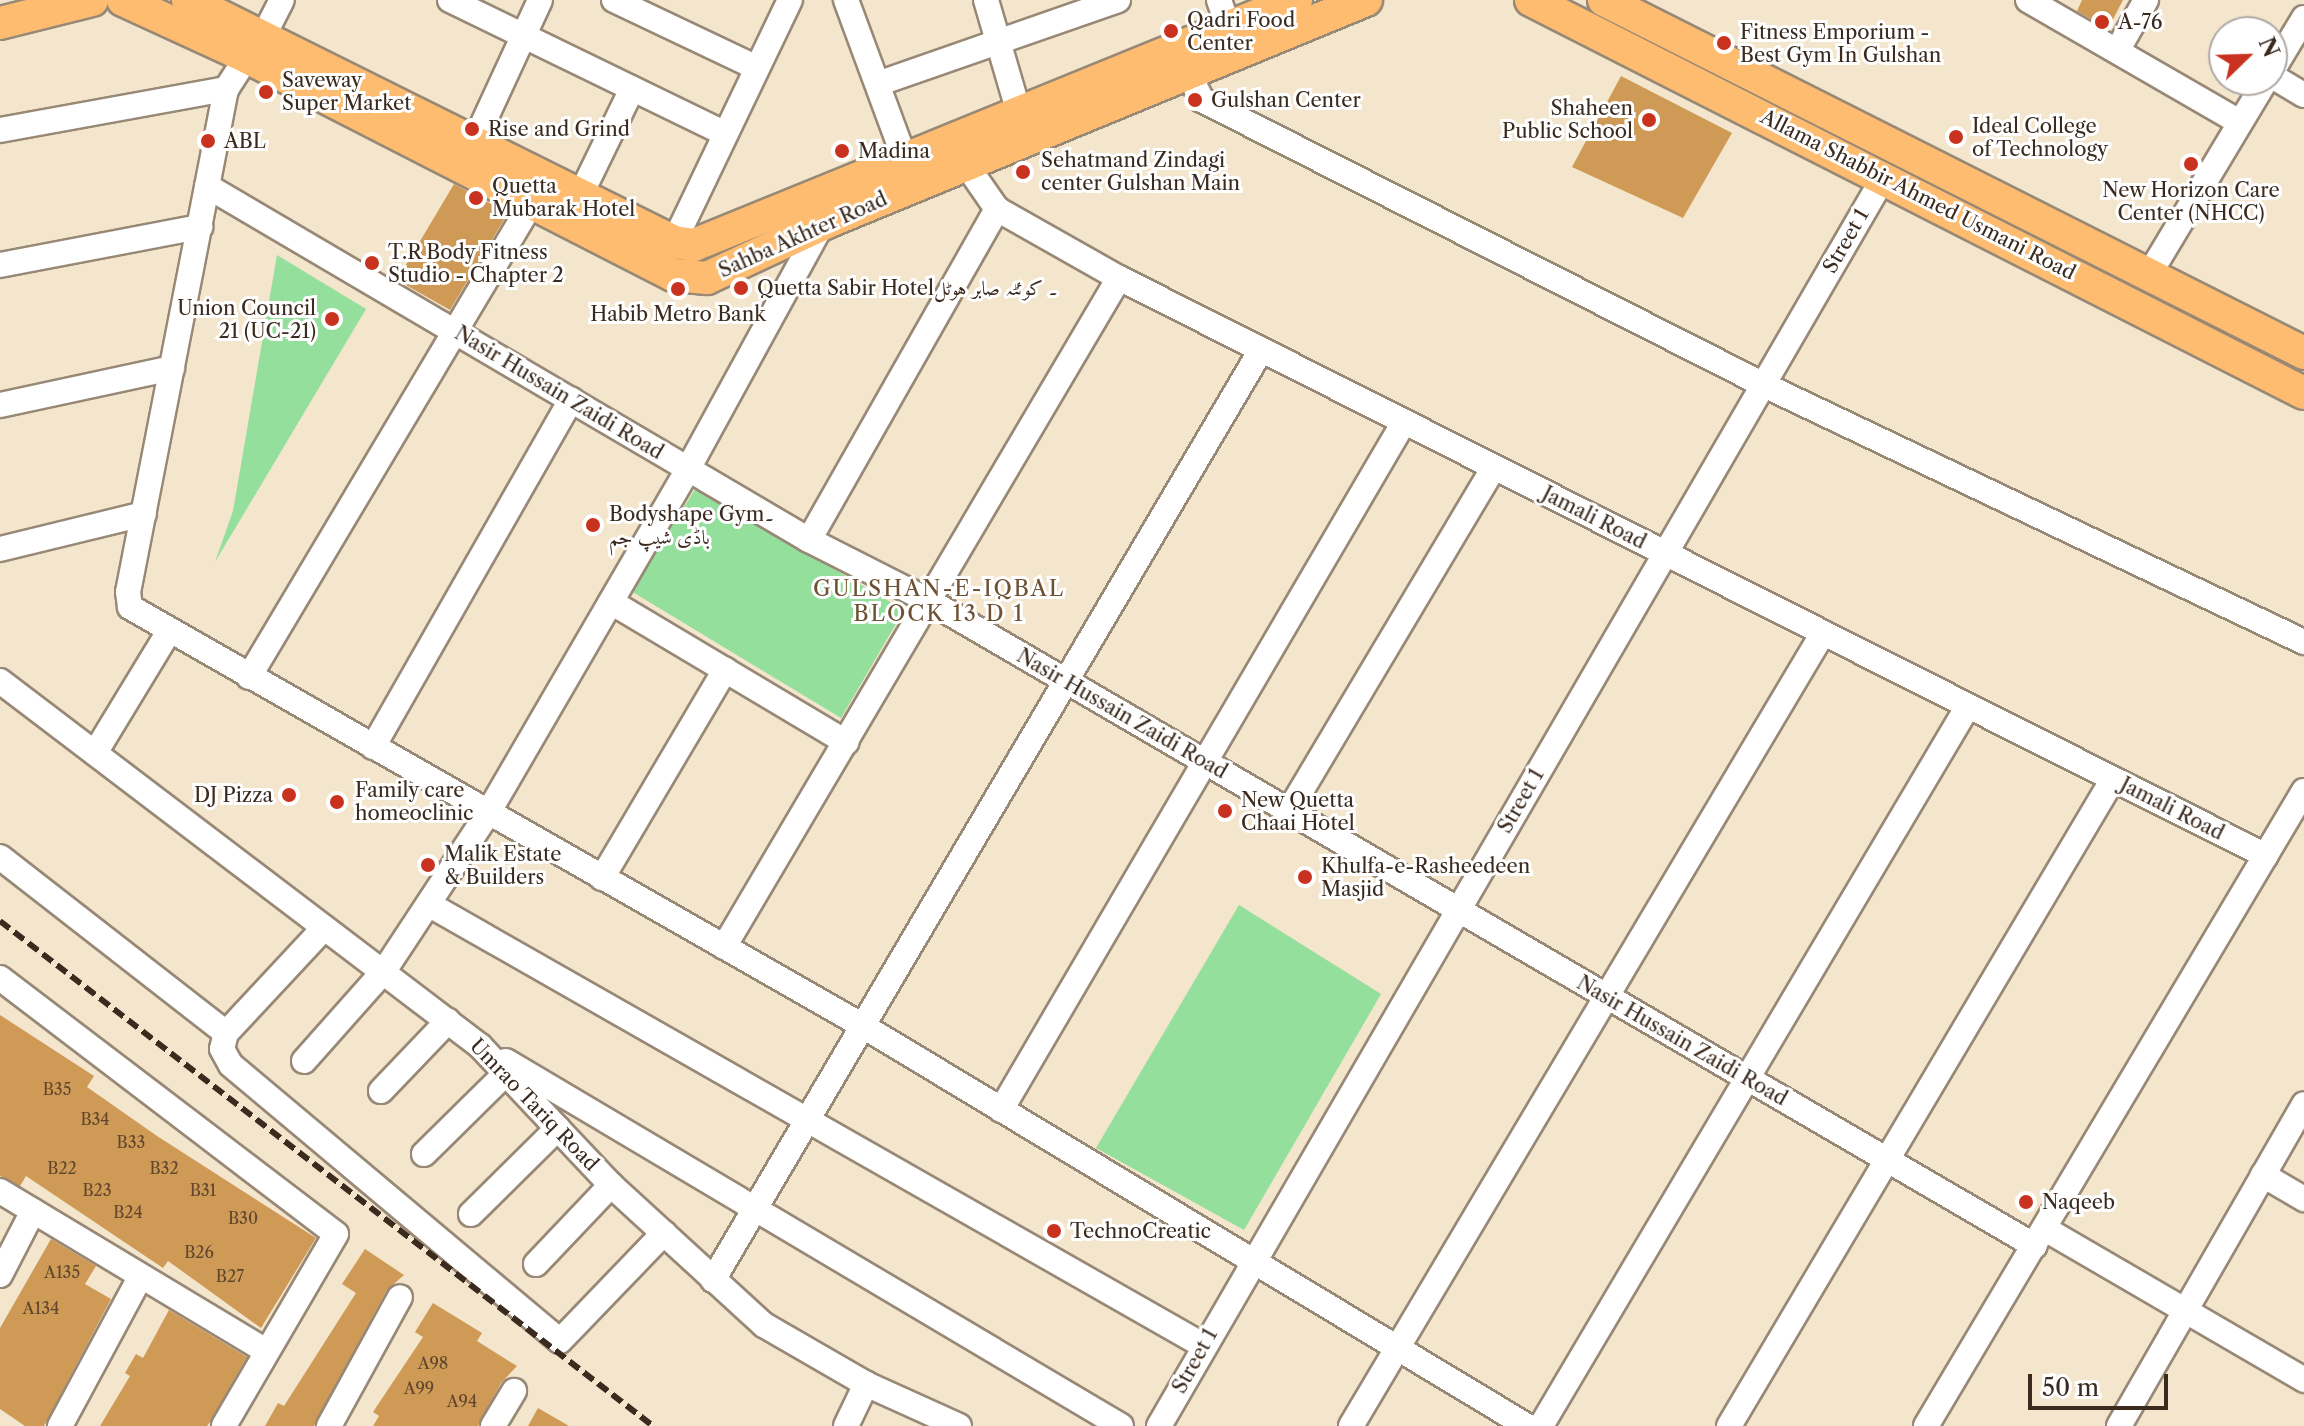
<!DOCTYPE html>
<html>
<head>
<meta charset="utf-8">
<style>
  body { margin:0 }
  #map { position:relative; width:2304px; height:1426px; overflow:hidden; background:#f4e5cd; font-family:"Libre Caslon Text",Amiri,serif }
  div>[style] { position:absolute }
  .green>* { inset:0; background:#93df9b }
  .building>* { inset:0; background:#ce9a56 }
  .roads { filter:drop-shadow(2px 0 #988876) drop-shadow(-2px 0 #988876) drop-shadow(0 2px #988876) drop-shadow(0 -2px #988876) }
  .minor>* { height:24px; margin:-12px; padding:0 12px; transform-origin:12px; border-radius:12px; background:#fff }
  .major>* { height:32px; margin:-16px; padding:0 16px; transform-origin:16px; border-radius:16px; background:#fdbc6f }
  .rail>* { height:6px; margin-top:-3px; transform-origin:0; background:repeating-linear-gradient(90deg,#3b2a1e 0 12px,transparent 0 18px) }
  .dots>* { width:22px; height:22px; translate:-50% -50%; box-sizing:border-box; border:4px solid #fff; border-radius:50% }
  span { translate:-50% -50%; white-space:nowrap; text-align:center; line-height:1.15; -webkit-text-stroke:6px #fff; paint-order:stroke }
  .number-label { font-size:16px; color:#60462c }
  .number-label span { -webkit-text-stroke-width:0 }
  .poi-label { font-size:20px; color:#3b2a1e }
  .left { translate:0 -50%; text-align:left }
  .right { translate:-100% -50%; text-align:right }
  .street-label { font-size:20px; color:#3b2a1e }
  .neighbourhood-label { font-size:22px; color:#6e5132; letter-spacing:2px }
  .north { position:absolute; left:2208px; top:16px; width:80px; height:80px; box-sizing:border-box; background:#fff; border:2px solid #b1aaa5; border-radius:50%; rotate:67deg; font-size:22px; font-weight:700; line-height:32px; text-align:center; color:#3b2a1e }
  .north::after { content:''; display:block; margin:auto; width:28px; height:36px; background:#c8321e; clip-path:polygon(50% 0,100% 100%,50% 72%,0 100%) }
  .scale { position:absolute; left:2028px; top:1374px; width:140px; height:36px; box-sizing:border-box; border:4px solid #3b2a1e; border-top:0; padding-left:10px; font-size:24px; line-height:28px; white-space:nowrap; color:#3b2a1e; -webkit-text-stroke:6px #fff; paint-order:stroke }
</style>
</head>
<body>
<div id="map">
  <div class="green">
    <i style="clip-path:polygon(277px 255px,366px 309px,215px 562px,233px 511px)"></i>
    <i style="clip-path:polygon(696px 488px,904px 610px,841px 718px,631px 591px)"></i>
    <i style="clip-path:polygon(1239px 905px,1381px 994px,1244px 1230px,1096px 1148px)"></i>
  </div>
  <div class="building">
    <i style="clip-path:polygon(2082px 0,2123px 0,2108px 29px,2077px 11px)"></i>
    <i style="clip-path:polygon(1621px 76px,1732px 133px,1683px 218px,1572px 167px)"></i>
    <i style="clip-path:polygon(454px 184px,508px 213px,450px 310px,397px 280px)"></i>
    <i style="clip-path:polygon(0 1015px,94px 1076px,87px 1087px,157px 1136px,316px 1238px,261px 1328px,168px 1261px,163px 1268px,26px 1176px,20px 1186px,0 1176px)"></i>
    <i style="clip-path:polygon(51px 1239px,96px 1266px,85px 1284px,111px 1299px,44px 1426px,25px 1426px,0 1409px,0 1328px)"></i>
    <i style="clip-path:polygon(365px 1249px,404px 1275px,387px 1290px,314px 1426px,265px 1426px,278px 1403px,284px 1406px,356px 1293px,342px 1284px)"></i>
    <i style="clip-path:polygon(433px 1303px,482px 1333px,477px 1341px,517px 1366px,501px 1383px,478px 1426px,373px 1426px,379px 1416px,373px 1412px,423px 1337px,415px 1332px)"></i>
    <i style="clip-path:polygon(169px 1310px,247px 1357px,210px 1422px,207px 1426px,100px 1426px,130px 1376px,125px 1373px,136px 1354px,143px 1358px)"></i>
    <i style="clip-path:polygon(538px 1408px,569px 1426px,528px 1426px)"></i>
  </div>
  <div class="roads">
    <div class="minor">
      <i style="left:450px;top:0;width:305px;rotate:25.9deg"></i>
      <i style="left:614px;top:0;width:158px;rotate:25.4deg"></i>
      <i style="left:846px;top:0;width:173px;rotate:69.7deg"></i>
      <i style="left:986px;top:0;width:121px;rotate:73.7deg"></i>
      <i style="left:1219px;top:0;width:31px;rotate:71deg"></i>
      <i style="left:2028px;top:0;width:242px;rotate:30deg"></i>
      <i style="left:264px;top:35px;width:39px;rotate:-63deg"></i>
      <i style="left:2117px;top:51px;width:59px;rotate:-60.4deg"></i>
      <i style="left:247px;top:57px;width:38px;rotate:123deg"></i>
      <i style="left:226px;top:89px;width:512px;rotate:101.02deg"></i>
      <i style="left:128px;top:592px;width:15px;rotate:82deg"></i>
      <i style="left:130px;top:607px;width:844px;rotate:29.75deg"></i>
      <i style="left:863px;top:1026px;width:775px;rotate:31.07deg"></i>
      <i style="left:1182px;top:61px;width:44px;rotate:62.9deg"></i>
      <i style="left:1202px;top:100px;width:628px;rotate:26.89deg"></i>
      <i style="left:1762px;top:384px;width:600px;rotate:25.46deg"></i>
      <i style="left:2272px;top:71px;width:62px;rotate:-58.9deg"></i>
      <i style="left:2272px;top:76px;width:37px;rotate:31deg"></i>
      <i style="left:880px;top:83px;width:252px;rotate:-19.2deg"></i>
      <i style="left:0;top:130px;width:230px;rotate:-10.3deg"></i>
      <i style="left:474px;top:143px;width:157px;rotate:-65.2deg"></i>
      <i style="left:958px;top:153px;width:68px;rotate:55.1deg"></i>
      <i style="left:997px;top:209px;width:140px;rotate:29.5deg"></i>
      <i style="left:1119px;top:278px;width:1284px;rotate:26.74deg"></i>
      <i style="left:207px;top:186px;width:698px;rotate:30.46deg"></i>
      <i style="left:809px;top:540px;width:135px;rotate:26.9deg"></i>
      <i style="left:929px;top:601px;width:1280px;rotate:30.25deg"></i>
      <i style="left:581px;top:194px;width:117px;rotate:-64.1deg"></i>
      <i style="left:674px;top:242px;width:268px;rotate:-64.4deg"></i>
      <i style="left:0;top:265px;width:204px;rotate:-10.8deg"></i>
      <i style="left:2150px;top:273px;width:225px;rotate:-59deg"></i>
      <i style="left:0;top:405px;width:176px;rotate:-12.1deg"></i>
      <i style="left:809px;top:540px;width:381px;rotate:-60.4deg"></i>
      <i style="left:0;top:549px;width:148px;rotate:-13.7deg"></i>
      <i style="left:611px;top:602px;width:274px;rotate:30.8deg"></i>
      <i style="left:249px;top:677px;width:551px;rotate:-59.2deg"></i>
      <i style="left:0;top:681px;width:603px;rotate:37.25deg"></i>
      <i style="left:480px;top:1046px;width:191px;rotate:46.7deg"></i>
      <i style="left:611px;top:1185px;width:207px;rotate:42.5deg"></i>
      <i style="left:764px;top:1325px;width:118px;rotate:30deg"></i>
      <i style="left:866px;top:1384px;width:102px;rotate:24.3deg"></i>
      <i style="left:373px;top:747px;width:400px;rotate:-60.3deg"></i>
      <i style="left:95px;top:753px;width:140px;rotate:-58.7deg"></i>
      <i style="left:1289px;top:811px;width:400px;rotate:-59.2deg"></i>
      <i style="left:0;top:857px;width:286px;rotate:37.9deg"></i>
      <i style="left:602px;top:878px;width:242px;rotate:-59.4deg"></i>
      <i style="left:430px;top:905px;width:891px;rotate:29.67deg"></i>
      <i style="left:324px;top:928px;width:144px;rotate:133deg"></i>
      <i style="left:226px;top:1033px;width:16px;rotate:104deg"></i>
      <i style="left:222px;top:1049px;width:18px;rotate:61deg"></i>
      <i style="left:231px;top:1065px;width:429px;rotate:40deg"></i>
      <i style="left:560px;top:1341px;width:150px;rotate:-46.1deg"></i>
      <i style="left:724px;top:947px;width:777px;rotate:-59.44deg"></i>
      <i style="left:0;top:978px;width:422px;rotate:37.3deg"></i>
      <i style="left:336px;top:1234px;width:222px;rotate:120.3deg"></i>
      <i style="left:304px;top:1061px;width:120px;rotate:-48.4deg"></i>
      <i style="left:384px;top:971px;width:189px;rotate:-56.6deg"></i>
      <i style="left:488px;top:813px;width:398px;rotate:-59.8deg"></i>
      <i style="left:688px;top:469px;width:285px;rotate:-61.3deg"></i>
      <i style="left:506px;top:1061px;width:715px;rotate:30.69deg"></i>
      <i style="left:381px;top:1091px;width:97px;rotate:-46.3deg"></i>
      <i style="left:1001px;top:1110px;width:797px;rotate:-59.64deg"></i>
      <i style="left:424px;top:1154px;width:115px;rotate:-44.6deg"></i>
      <i style="left:2263px;top:1175px;width:48px;rotate:30.3deg"></i>
      <i style="left:0;top:1191px;width:310px;rotate:31deg"></i>
      <i style="left:471px;top:1214px;width:122px;rotate:-44.7deg"></i>
      <i style="left:2045px;top:1229px;width:300px;rotate:30.2deg"></i>
      <i style="left:536px;top:1264px;width:109px;rotate:-46.5deg"></i>
      <i style="left:0;top:1275px;width:72px;rotate:-62.7deg"></i>
      <i style="left:713px;top:1280px;width:1079px;rotate:-59.49deg"></i>
      <i style="left:60px;top:1426px;width:167px;rotate:-61.7deg"></i>
      <i style="left:329px;top:1426px;width:147px;rotate:-61.2deg"></i>
      <i style="left:493px;top:1426px;width:41px;rotate:-59deg"></i>
      <i style="left:846px;top:1426px;width:47px;rotate:-64.5deg"></i>
      <i style="left:1159px;top:1426px;width:1444px;rotate:-59.87deg"></i>
      <i style="left:1351px;top:1426px;width:923px;rotate:-59.24deg"></i>
      <i style="left:1541px;top:1426px;width:837px;rotate:-59.33deg"></i>
      <i style="left:1729px;top:1426px;width:752px;rotate:-59.31deg"></i>
      <i style="left:1926px;top:1426px;width:739px;rotate:-59.24deg"></i>
      <i style="left:2119px;top:1426px;width:371px;rotate:-60.1deg"></i>
    </div>
    <div class="major">
      <i style="left:123px;top:0;width:136px;rotate:24.7deg"></i>
      <i style="left:247px;top:57px;width:479px;rotate:27.1deg"></i>
      <i style="left:673px;top:275px;width:34px;rotate:5deg"></i>
      <i style="left:707px;top:278px;width:132px;rotate:-25deg"></i>
      <i style="left:827px;top:222px;width:583px;rotate:-22.39deg"></i>
      <i style="left:188px;top:0;width:543px;rotate:26.47deg"></i>
      <i style="left:674px;top:242px;width:20px;rotate:9deg"></i>
      <i style="left:694px;top:245px;width:650px;rotate:-22.15deg"></i>
      <i style="left:1531px;top:0;width:867px;rotate:26.95deg"></i>
      <i style="left:1604px;top:0;width:784px;rotate:26.76deg"></i>
      <i style="left:0;top:23px;width:95px;rotate:-14deg"></i>
    </div>
  </div>
  <div class="rail">
    <i style="left:0;top:921px;width:825px;rotate:37.72deg"></i>
  </div>
  <div class="dots">
    <i style="left:2102px;top:22px;background:#c8321e"></i>
    <i style="left:1171px;top:31px;background:#c8321e"></i>
    <i style="left:1724px;top:43px;background:#c8321e"></i>
    <i style="left:266px;top:92px;background:#c8321e"></i>
    <i style="left:1195px;top:100px;background:#c8321e"></i>
    <i style="left:1649px;top:120px;background:#c8321e"></i>
    <i style="left:472px;top:129px;background:#c8321e"></i>
    <i style="left:1956px;top:137px;background:#c8321e"></i>
    <i style="left:208px;top:141px;background:#c8321e"></i>
    <i style="left:842px;top:151px;background:#c8321e"></i>
    <i style="left:2191px;top:164px;background:#c8321e"></i>
    <i style="left:1023px;top:172px;background:#c8321e"></i>
    <i style="left:476px;top:198px;background:#c8321e"></i>
    <i style="left:372px;top:263px;background:#c8321e"></i>
    <i style="left:741px;top:288px;background:#c8321e"></i>
    <i style="left:678px;top:289px;background:#c8321e"></i>
    <i style="left:332px;top:319px;background:#c8321e"></i>
    <i style="left:593px;top:525px;background:#c8321e"></i>
    <i style="left:289px;top:795px;background:#c8321e"></i>
    <i style="left:337px;top:802px;background:#c8321e"></i>
    <i style="left:1225px;top:811px;background:#c8321e"></i>
    <i style="left:428px;top:865px;background:#c8321e"></i>
    <i style="left:1305px;top:877px;background:#c8321e"></i>
    <i style="left:2026px;top:1202px;background:#c8321e"></i>
    <i style="left:1054px;top:1231px;background:#c8321e"></i>
  </div>
  <div class="number-label">
    <span style="left:57px;top:1089px">B35</span>
    <span style="left:95px;top:1119px">B34</span>
    <span style="left:131px;top:1142px">B33</span>
    <span style="left:62px;top:1168px">B22</span>
    <span style="left:164px;top:1168px">B32</span>
    <span style="left:97px;top:1190px">B23</span>
    <span style="left:203px;top:1190px">B31</span>
    <span style="left:128px;top:1212px">B24</span>
    <span style="left:243px;top:1218px">B30</span>
    <span style="left:199px;top:1252px">B26</span>
    <span style="left:62px;top:1272px">A135</span>
    <span style="left:230px;top:1276px">B27</span>
    <span style="left:41px;top:1308px">A134</span>
    <span style="left:433px;top:1363px">A98</span>
    <span style="left:419px;top:1388px">A99</span>
    <span style="left:462px;top:1401px">A94</span>
  </div>
  <div class="poi-label">
    <span class="left" style="left:1187px;top:32px">Qadri Food<br>Center</span>
    <span class="left" style="left:2118px;top:22px">A-76</span>
    <span class="left" style="left:1740px;top:44px">Fitness Emporium -<br>Best Gym In Gulshan</span>
    <span class="left" style="left:282px;top:92px">Saveway<br>Super Market</span>
    <span class="left" style="left:1211px;top:100px">Gulshan Center</span>
    <span class="right" style="left:1633px;top:120px">Shaheen<br>Public School</span>
    <span class="left" style="left:1972px;top:138px">Ideal College<br>of Technology</span>
    <span class="left" style="left:488px;top:129px">Rise and Grind</span>
    <span class="left" style="left:224px;top:141px">ABL</span>
    <span class="left" style="left:858px;top:151px">Madina</span>
    <span class="left" style="left:1041px;top:172px">Sehatmand Zindagi<br>center Gulshan Main</span>
    <span class="left" style="left:492px;top:198px">Quetta<br>Mubarak Hotel</span>
    <span style="left:2191px;top:202px">New Horizon Care<br>Center (NHCC)</span>
    <span class="left" style="left:388px;top:264px">T.R Body Fitness<br>Studio - Chapter 2</span>
    <span class="left" style="left:757px;top:288px">Quetta Sabir Hotel۔ کوئٹہ صابر ہوٹل</span>
    <span class="right" style="left:316px;top:320px">Union Council<br>21 (UC-21)</span>
    <span style="left:678px;top:314px">Habib Metro Bank</span>
    <span class="left" style="left:609px;top:526px">Bodyshape Gym۔<br>باڈی شیپ جم</span>
    <span class="left" style="left:355px;top:802px">Family care<br>homeoclinic</span>
    <span class="right" style="left:273px;top:795px">DJ Pizza</span>
    <span class="left" style="left:1241px;top:812px">New Quetta<br>Chaai Hotel</span>
    <span class="left" style="left:444px;top:866px">Malik Estate<br>&amp; Builders</span>
    <span class="left" style="left:1321px;top:878px">Khulfa-e-Rasheedeen<br>Masjid</span>
    <span class="left" style="left:2042px;top:1202px">Naqeeb</span>
    <span class="left" style="left:1070px;top:1231px">TechnoCreatic</span>
  </div>
  <div class="street-label">
    <span style="left:1918px;top:195px;rotate:27deg">Allama Shabbir Ahmed Usmani Road</span>
    <span style="left:803px;top:235px;rotate:-24deg">Sahba Akhter Road</span>
    <span style="left:1846px;top:241px;rotate:-60deg">Street 1</span>
    <span style="left:559px;top:393px;rotate:31deg">Nasir Hussain Zaidi Road</span>
    <span style="left:1594px;top:518px;rotate:27deg">Jamali Road</span>
    <span style="left:1122px;top:714px;rotate:30deg">Nasir Hussain Zaidi Road</span>
    <span style="left:1521px;top:801px;rotate:-60deg">Street 1</span>
    <span style="left:2172px;top:809px;rotate:27deg">Jamali Road</span>
    <span style="left:1682px;top:1041px;rotate:30deg">Nasir Hussain Zaidi Road</span>
    <span style="left:534px;top:1105px;rotate:46deg">Umrao Tariq Road</span>
    <span style="left:1195px;top:1361px;rotate:-61deg">Street 1</span>
  </div>
  <div class="neighbourhood-label">
    <span style="left:939px;top:601px">GULSHAN-E-IQBAL<br>BLOCK 13 D 1</span>
  </div>
  <div class="north">N</div>
  <div class="scale">50 m</div>
</div>
</body>
</html>
